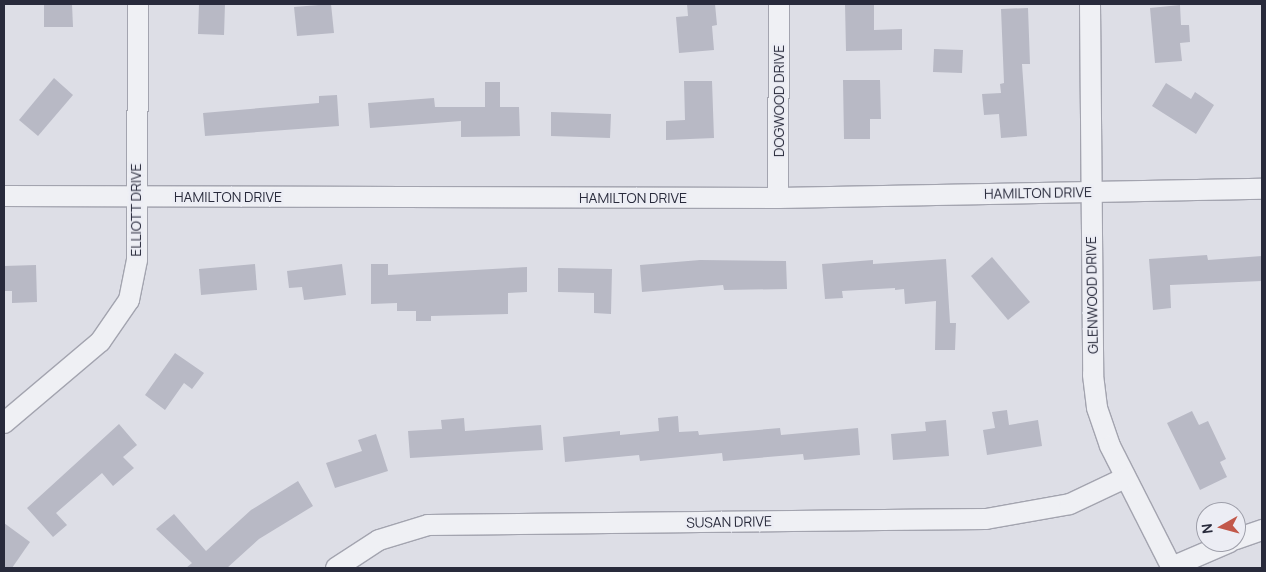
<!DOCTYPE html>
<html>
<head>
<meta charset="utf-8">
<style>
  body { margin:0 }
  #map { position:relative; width:1266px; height:572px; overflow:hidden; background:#dddee6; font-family:Manrope,sans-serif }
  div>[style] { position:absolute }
  .building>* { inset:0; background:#b8b9c5 }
  .roads { filter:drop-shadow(1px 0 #a3a4af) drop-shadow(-1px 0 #a3a4af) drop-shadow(0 1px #a3a4af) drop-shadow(0 -1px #a3a4af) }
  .minor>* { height:20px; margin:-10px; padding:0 10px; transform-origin:10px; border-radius:10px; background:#eff0f4 }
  span { translate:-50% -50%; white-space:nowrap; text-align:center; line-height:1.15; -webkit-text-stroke:5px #ecedf4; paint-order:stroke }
  .street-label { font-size:14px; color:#282a3b }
  .frame { position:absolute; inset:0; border:5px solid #282a3b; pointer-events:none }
  .north { position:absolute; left:1196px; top:502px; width:50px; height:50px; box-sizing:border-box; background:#ecedf4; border:1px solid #9e9faa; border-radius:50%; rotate:263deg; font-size:14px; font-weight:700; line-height:20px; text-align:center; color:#282a3b }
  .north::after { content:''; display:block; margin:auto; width:18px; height:22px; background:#c2584a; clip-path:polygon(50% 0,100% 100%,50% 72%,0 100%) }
</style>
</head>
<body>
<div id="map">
  <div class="building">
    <i style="clip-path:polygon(44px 4px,72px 4px,73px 27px,44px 27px)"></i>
    <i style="clip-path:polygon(199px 4px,225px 4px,224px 35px,198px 34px)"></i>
    <i style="clip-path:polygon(331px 4px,334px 33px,297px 36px,294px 7px)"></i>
    <i style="clip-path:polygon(687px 4px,715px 4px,717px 25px,712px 26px,714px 50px,679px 53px,676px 17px,688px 16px)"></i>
    <i style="clip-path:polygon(845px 4px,874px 4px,874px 30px,902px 29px,902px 50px,846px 51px)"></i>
    <i style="clip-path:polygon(1180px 5px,1181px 25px,1189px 25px,1190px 42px,1180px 43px,1182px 61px,1155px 63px,1150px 8px)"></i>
    <i style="clip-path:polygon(1028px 8px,1030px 64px,1022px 64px,1027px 136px,1001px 138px,999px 114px,984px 115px,982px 94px,1001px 93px,1000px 84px,1004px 83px,1001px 9px)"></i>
    <i style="clip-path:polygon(934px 49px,963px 50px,962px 73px,933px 72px)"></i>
    <i style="clip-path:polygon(54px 78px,73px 95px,38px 136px,19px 120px)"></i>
    <i style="clip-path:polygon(843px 80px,880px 80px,881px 119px,870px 119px,870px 139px,844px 139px)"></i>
    <i style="clip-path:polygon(684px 81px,712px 81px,714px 138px,666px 140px,666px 121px,685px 120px)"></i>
    <i style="clip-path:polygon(485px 82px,500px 82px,500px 107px,519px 107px,520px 136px,461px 137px,461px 121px,370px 128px,368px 103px,434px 98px,435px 107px,485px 107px)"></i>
    <i style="clip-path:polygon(1166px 83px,1191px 99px,1195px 92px,1214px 105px,1196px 134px,1152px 106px)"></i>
    <i style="clip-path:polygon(337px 95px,339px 126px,205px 136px,203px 113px,319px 103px,319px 96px)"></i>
    <i style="clip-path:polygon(551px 112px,611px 114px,610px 138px,551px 136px)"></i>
    <i style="clip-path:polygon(1207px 255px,1208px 260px,1262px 256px,1262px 281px,1170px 285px,1171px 308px,1153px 310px,1149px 259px)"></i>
    <i style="clip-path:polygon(992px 257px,1030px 302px,1008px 320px,971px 276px)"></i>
    <i style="clip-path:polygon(946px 259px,950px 323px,956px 323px,955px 350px,935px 350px,936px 301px,905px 304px,904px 289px,895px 290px,895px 288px,842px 291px,843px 298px,825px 299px,822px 264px,873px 260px,873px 264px)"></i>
    <i style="clip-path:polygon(700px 260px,786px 261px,787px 289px,724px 290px,723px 285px,642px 292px,640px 265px)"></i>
    <i style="clip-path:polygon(255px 264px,257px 290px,201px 295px,199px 269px)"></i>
    <i style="clip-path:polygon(342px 264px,346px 295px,304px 300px,302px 287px,289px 288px,287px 271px)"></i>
    <i style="clip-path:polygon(371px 264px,388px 264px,388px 275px,527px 267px,527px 292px,508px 293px,508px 314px,431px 316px,431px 321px,416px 321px,416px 311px,397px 311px,397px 303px,371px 304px)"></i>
    <i style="clip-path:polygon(36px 265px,37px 302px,12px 303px,12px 291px,4px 291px,4px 266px)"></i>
    <i style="clip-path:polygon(558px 268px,612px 269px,611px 314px,594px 313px,594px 293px,558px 292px)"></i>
    <i style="clip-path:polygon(175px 353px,204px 373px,192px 389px,184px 383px,165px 410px,145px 395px)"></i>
    <i style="clip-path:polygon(1007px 410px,1009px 425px,1038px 420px,1042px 446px,987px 455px,983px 430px,995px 428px,992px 412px)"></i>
    <i style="clip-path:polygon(1192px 411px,1199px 425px,1208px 421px,1226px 459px,1220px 462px,1227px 477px,1200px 490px,1167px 423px)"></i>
    <i style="clip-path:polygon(678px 416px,679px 432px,698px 431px,699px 435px,780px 428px,781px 435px,858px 428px,860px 455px,804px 460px,803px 454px,723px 461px,722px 453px,640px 461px,639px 455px,565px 462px,563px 437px,620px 431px,620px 435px,659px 431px,658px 418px)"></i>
    <i style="clip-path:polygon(464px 418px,465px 431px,541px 425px,543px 450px,410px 458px,408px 431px,442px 429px,441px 420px)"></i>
    <i style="clip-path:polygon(946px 420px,949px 456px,893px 460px,891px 434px,926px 431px,925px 422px)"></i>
    <i style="clip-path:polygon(119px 424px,137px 445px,123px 457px,134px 468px,113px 486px,102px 473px,56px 513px,67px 525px,53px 537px,27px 508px)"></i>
    <i style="clip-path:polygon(376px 434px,388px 471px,335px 488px,326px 463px,362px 451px,358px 440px)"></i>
    <i style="clip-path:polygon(298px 481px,313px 506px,259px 539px,227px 568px,186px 568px,192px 563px,156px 529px,174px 514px,206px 551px,251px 510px)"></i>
    <i style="clip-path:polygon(4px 523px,30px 542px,12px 568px,4px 568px)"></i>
  </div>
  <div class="roads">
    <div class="minor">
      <i style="left:1090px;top:4px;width:371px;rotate:89.5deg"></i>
      <i style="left:1093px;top:375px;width:33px;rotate:83deg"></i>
      <i style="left:1097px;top:408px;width:40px;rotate:71.1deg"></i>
      <i style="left:1110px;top:446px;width:137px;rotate:63.1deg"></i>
      <i style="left:4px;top:196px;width:774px;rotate:0.15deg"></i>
      <i style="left:778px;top:198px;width:484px;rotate:-1.1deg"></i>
      <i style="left:778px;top:198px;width:194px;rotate:-89.7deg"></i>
      <i style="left:4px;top:423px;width:126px;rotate:-40.2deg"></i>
      <i style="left:100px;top:342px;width:51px;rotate:-55.4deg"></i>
      <i style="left:129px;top:300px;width:41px;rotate:-78.7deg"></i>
      <i style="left:137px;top:260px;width:256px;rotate:-89.8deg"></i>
      <i style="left:1236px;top:539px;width:28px;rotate:-19deg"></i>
      <i style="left:1172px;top:567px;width:63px;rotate:-23.3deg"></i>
      <i style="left:336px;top:568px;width:51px;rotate:-33.1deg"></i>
      <i style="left:379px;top:540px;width:51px;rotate:-17deg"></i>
      <i style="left:428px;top:525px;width:558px;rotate:-0.62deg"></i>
      <i style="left:986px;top:519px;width:85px;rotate:-10.1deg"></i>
      <i style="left:1070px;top:504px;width:61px;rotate:-25.3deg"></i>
    </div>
  </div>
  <div class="street-label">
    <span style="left:779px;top:101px;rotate:-90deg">DOGWOOD DRIVE</span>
    <span style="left:1038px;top:193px;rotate:-1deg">HAMILTON DRIVE</span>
    <span style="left:228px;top:197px">HAMILTON DRIVE</span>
    <span style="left:633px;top:198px">HAMILTON DRIVE</span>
    <span style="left:136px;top:210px;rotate:-90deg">ELLIOTT DRIVE</span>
    <span style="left:1092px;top:295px;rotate:-91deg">GLENWOOD DRIVE</span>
    <span style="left:729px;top:522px;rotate:-1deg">SUSAN DRIVE</span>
  </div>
  <div class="frame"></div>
  <div class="north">N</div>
</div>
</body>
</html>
